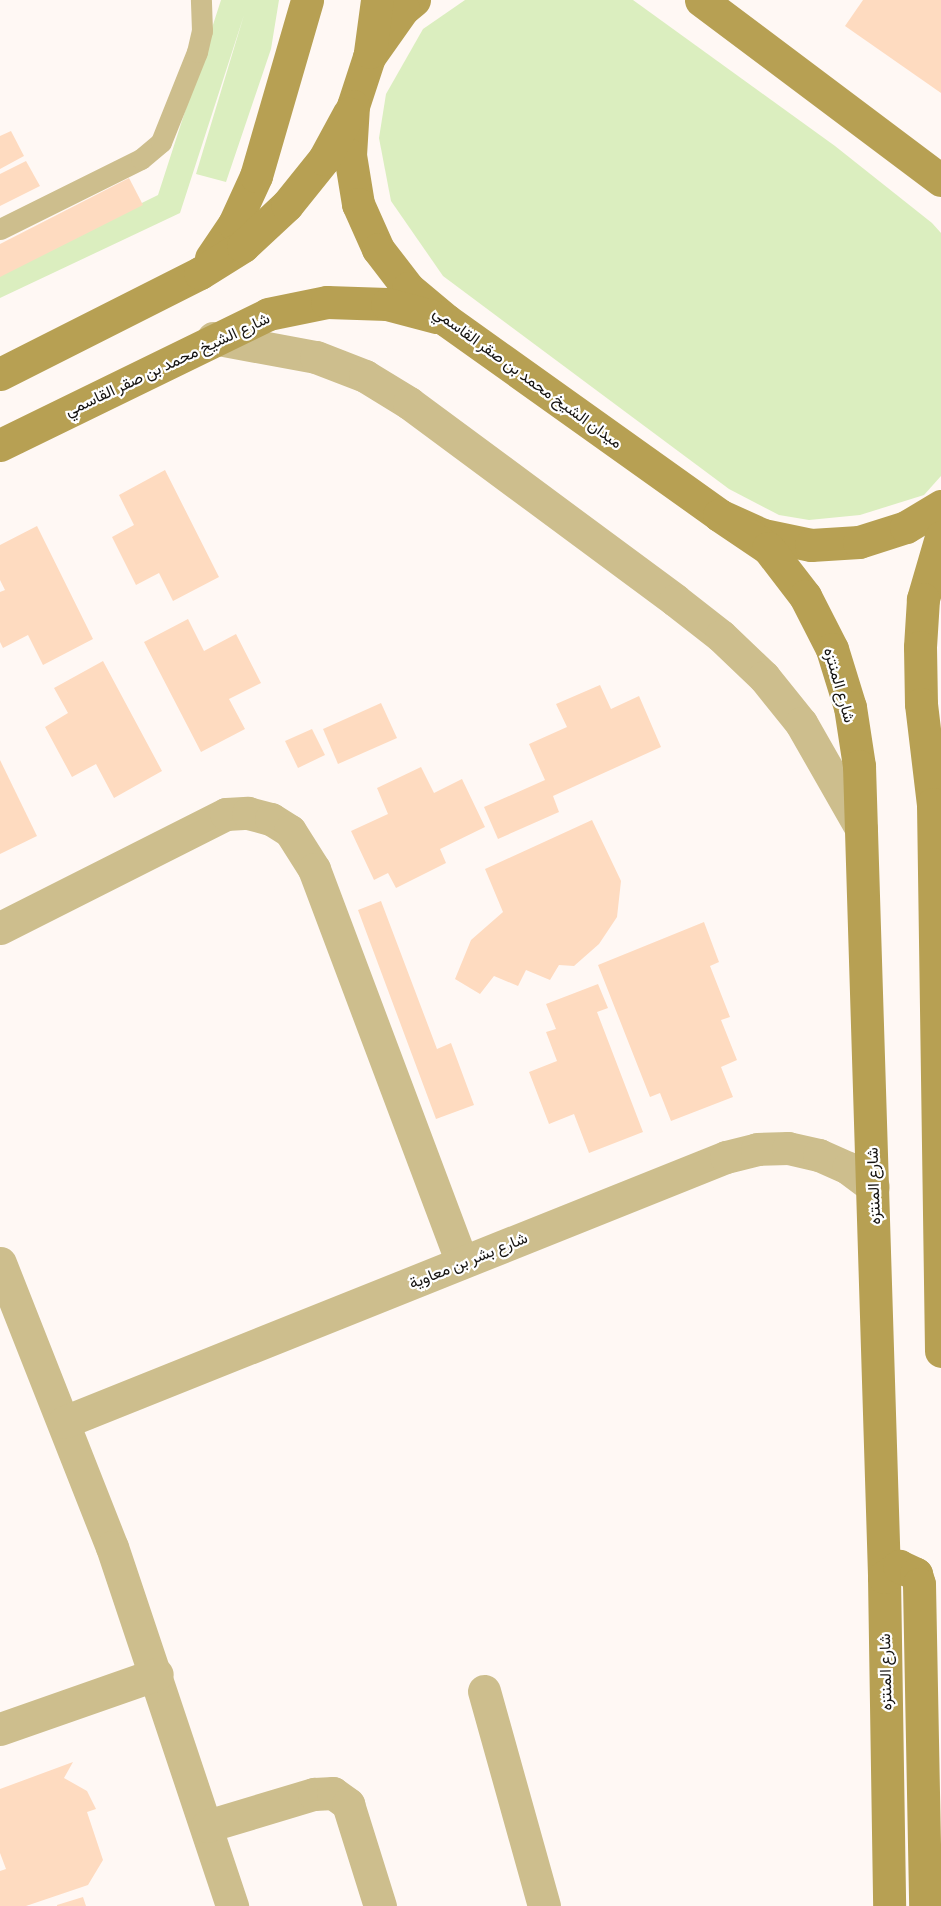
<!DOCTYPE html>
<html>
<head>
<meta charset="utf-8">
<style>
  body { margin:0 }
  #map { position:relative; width:941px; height:1906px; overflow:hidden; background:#fff8f4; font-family:"Archivo Narrow",Vazirmatn,sans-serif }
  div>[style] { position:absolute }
  .green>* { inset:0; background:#dbeebf }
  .building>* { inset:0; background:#fedbc0 }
  .service>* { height:21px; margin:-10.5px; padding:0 10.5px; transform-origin:10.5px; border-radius:10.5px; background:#cdbe8d }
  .minor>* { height:33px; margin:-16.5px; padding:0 16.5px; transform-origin:16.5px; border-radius:16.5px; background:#cdbe8d }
  .secondary>* { height:33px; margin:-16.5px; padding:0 16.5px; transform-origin:16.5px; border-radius:16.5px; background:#b7a053 }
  span { translate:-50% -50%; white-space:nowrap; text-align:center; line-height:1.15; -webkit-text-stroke:4.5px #fff; paint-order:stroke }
  .street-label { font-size:16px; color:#151311 }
</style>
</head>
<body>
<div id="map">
  <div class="green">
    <i style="clip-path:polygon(221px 0,279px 0,271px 49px,226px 182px,196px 174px,244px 15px,180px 213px,0 298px,0 273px,158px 195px)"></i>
    <i style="clip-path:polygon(465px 0,633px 0,835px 146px,932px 223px,941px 233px,941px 476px,924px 495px,860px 515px,809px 520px,779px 515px,729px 489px,443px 276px,391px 201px,379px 138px,386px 94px,423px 29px)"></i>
  </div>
  <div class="building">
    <i style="clip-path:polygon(863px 0,941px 0,941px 93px,845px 26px)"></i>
    <i style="clip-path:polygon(11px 131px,24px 156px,0 169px,0 136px)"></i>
    <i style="clip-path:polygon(26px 161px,40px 186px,0 206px,0 174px)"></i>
    <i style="clip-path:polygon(129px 178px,143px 205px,0 277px,0 244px)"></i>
    <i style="clip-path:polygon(165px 470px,219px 577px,173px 601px,159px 573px,136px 585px,112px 537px,134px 525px,119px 495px)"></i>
    <i style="clip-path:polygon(37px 526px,93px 639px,43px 665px,28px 635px,3px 648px,0 642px,0 592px,5px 590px,0 580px,0 545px)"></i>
    <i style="clip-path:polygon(188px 619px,204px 651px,236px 634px,261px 683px,229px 699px,245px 729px,201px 752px,144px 642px)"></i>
    <i style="clip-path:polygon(103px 661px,162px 771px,114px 798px,96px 764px,72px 777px,45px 727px,68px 713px,54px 688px)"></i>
    <i style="clip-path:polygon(600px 685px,611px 709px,639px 696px,661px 747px,553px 796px,559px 812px,498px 839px,484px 807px,545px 780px,529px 744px,567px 727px,556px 704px)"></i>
    <i style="clip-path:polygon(381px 703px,397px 738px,338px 764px,323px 729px)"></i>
    <i style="clip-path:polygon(312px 729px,325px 755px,298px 768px,285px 741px)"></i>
    <i style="clip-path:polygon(0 760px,37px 836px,0 854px)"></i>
    <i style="clip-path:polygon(421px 767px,434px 793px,462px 779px,485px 827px,440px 849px,446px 863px,396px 888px,388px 873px,374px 880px,351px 831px,388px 814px,377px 788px)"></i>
    <i style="clip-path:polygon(592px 820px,621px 881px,617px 917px,599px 944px,574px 966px,559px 965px,550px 980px,526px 970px,518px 986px,494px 976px,480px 994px,455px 979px,471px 940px,503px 912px,485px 869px)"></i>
    <i style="clip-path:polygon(381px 901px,437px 1049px,451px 1043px,474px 1105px,436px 1119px,358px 910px)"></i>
    <i style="clip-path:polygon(704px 922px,719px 962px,710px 966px,730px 1017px,721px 1020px,737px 1060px,721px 1067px,733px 1097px,671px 1121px,660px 1093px,650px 1097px,598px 965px)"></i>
    <i style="clip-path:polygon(598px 984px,608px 1008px,597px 1012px,643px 1132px,589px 1153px,574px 1114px,549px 1124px,529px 1072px,557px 1061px,546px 1032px,556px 1029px,546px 1004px)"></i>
    <i style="clip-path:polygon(73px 1762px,64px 1778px,87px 1791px,96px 1809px,87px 1812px,103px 1860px,88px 1885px,26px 1906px,0 1906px,0 1871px,6px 1869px,0 1853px,0 1789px)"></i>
    <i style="clip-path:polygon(83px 1897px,86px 1906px,57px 1906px,57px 1905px)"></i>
  </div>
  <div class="service">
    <i style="left:0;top:229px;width:157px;rotate:-26.4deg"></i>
    <i style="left:141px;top:159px;width:26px;rotate:-40deg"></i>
    <i style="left:161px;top:142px;width:97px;rotate:-68.2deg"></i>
    <i style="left:197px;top:52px;width:22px;rotate:-77deg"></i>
    <i style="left:202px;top:31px;width:31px;rotate:-92deg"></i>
  </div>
  <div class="minor">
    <i style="left:213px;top:338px;width:105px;rotate:10.5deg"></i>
    <i style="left:316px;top:357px;width:53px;rotate:21.2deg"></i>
    <i style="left:365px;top:376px;width:52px;rotate:31.5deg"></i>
    <i style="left:409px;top:403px;width:331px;rotate:36.5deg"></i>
    <i style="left:675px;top:600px;width:58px;rotate:38deg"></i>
    <i style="left:721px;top:636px;width:59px;rotate:43.6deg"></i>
    <i style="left:764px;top:677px;width:59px;rotate:51.2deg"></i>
    <i style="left:801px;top:723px;width:121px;rotate:60.3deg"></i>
    <i style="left:0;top:928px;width:253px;rotate:-26.8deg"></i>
    <i style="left:226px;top:814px;width:22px;rotate:-3deg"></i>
    <i style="left:248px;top:813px;width:24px;rotate:15deg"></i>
    <i style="left:271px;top:819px;width:22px;rotate:32deg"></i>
    <i style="left:290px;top:831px;width:45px;rotate:57.7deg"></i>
    <i style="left:314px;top:869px;width:420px;rotate:69.4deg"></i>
    <i style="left:0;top:1263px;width:305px;rotate:68.5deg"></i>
    <i style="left:112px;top:1547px;width:379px;rotate:71.5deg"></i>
    <i style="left:64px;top:1422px;width:713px;rotate:-21.82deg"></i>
    <i style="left:726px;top:1157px;width:32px;rotate:-14deg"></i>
    <i style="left:757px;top:1149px;width:31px;rotate:-2deg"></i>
    <i style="left:788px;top:1148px;width:32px;rotate:13deg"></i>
    <i style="left:819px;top:1155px;width:32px;rotate:24deg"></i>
    <i style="left:848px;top:1168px;width:31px;rotate:37deg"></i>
    <i style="left:484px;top:1691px;width:223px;rotate:74.4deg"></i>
    <i style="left:0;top:1729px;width:166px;rotate:-19.3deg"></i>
    <i style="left:207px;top:1826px;width:112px;rotate:-16.7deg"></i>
    <i style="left:314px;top:1794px;width:19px;rotate:-3deg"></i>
    <i style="left:333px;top:1793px;width:19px;rotate:36deg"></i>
    <i style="left:348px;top:1804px;width:107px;rotate:72.6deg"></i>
  </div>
  <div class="secondary">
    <i style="left:414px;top:0;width:14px;rotate:141deg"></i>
    <i style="left:403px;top:9px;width:59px;rotate:125.3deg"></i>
    <i style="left:369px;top:57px;width:52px;rotate:108.1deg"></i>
    <i style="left:353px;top:106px;width:49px;rotate:93.5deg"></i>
    <i style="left:350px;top:155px;width:50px;rotate:80.7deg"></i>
    <i style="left:358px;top:204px;width:49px;rotate:66deg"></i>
    <i style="left:378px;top:249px;width:49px;rotate:52.4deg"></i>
    <i style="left:408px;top:288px;width:50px;rotate:40.1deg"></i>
    <i style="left:446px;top:320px;width:335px;rotate:35.5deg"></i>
    <i style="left:719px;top:515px;width:48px;rotate:24.4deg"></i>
    <i style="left:763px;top:535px;width:49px;rotate:11.8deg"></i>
    <i style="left:811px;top:545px;width:48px;rotate:-3.6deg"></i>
    <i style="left:859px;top:542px;width:49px;rotate:-17.7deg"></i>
    <i style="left:906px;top:527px;width:41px;rotate:-31deg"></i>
    <i style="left:701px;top:0;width:300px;rotate:36.9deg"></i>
    <i style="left:370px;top:52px;width:52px;rotate:-82.3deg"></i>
    <i style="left:211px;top:258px;width:41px;rotate:-55.9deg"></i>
    <i style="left:234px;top:224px;width:53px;rotate:-65.4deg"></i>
    <i style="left:256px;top:176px;width:183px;rotate:-73.8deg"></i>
    <i style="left:0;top:374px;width:224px;rotate:-26.8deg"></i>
    <i style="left:200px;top:273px;width:51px;rotate:-32.1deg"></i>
    <i style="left:243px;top:246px;width:60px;rotate:-43deg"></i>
    <i style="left:287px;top:205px;width:59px;rotate:-51.2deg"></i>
    <i style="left:324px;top:159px;width:52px;rotate:-61.5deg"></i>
    <i style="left:0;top:445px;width:298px;rotate:-26deg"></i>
    <i style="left:268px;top:314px;width:60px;rotate:-11.5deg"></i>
    <i style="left:327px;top:302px;width:60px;rotate:1.9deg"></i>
    <i style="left:387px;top:304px;width:51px;rotate:14.9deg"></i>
    <i style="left:719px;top:515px;width:59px;rotate:34deg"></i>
    <i style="left:768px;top:548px;width:61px;rotate:52.4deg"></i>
    <i style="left:805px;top:596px;width:59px;rotate:63deg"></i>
    <i style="left:832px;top:649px;width:61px;rotate:72.8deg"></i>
    <i style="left:850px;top:707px;width:60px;rotate:81.3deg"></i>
    <i style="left:859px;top:766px;width:811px;rotate:88.23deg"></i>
    <i style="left:884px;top:1577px;width:329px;rotate:89.1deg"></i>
    <i style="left:941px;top:537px;width:65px;rotate:106.2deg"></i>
    <i style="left:923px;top:599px;width:48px;rotate:93.6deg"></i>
    <i style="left:920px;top:647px;width:57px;rotate:89deg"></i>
    <i style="left:921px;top:704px;width:101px;rotate:83.2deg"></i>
    <i style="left:933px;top:804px;width:547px;rotate:89.16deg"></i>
    <i style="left:884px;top:1577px;width:19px;rotate:-36deg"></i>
    <i style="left:899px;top:1566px;width:19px;rotate:25deg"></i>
    <i style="left:916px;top:1574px;width:10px;rotate:73deg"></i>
    <i style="left:919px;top:1584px;width:322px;rotate:88.9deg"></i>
  </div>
  <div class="street-label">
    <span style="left:167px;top:364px;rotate:-25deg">شارع الشيخ محمد بن صقر القاسمي</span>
    <span style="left:528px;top:377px;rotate:36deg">ميدان الشيخ محمد بن صقر القاسمي</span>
    <span style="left:840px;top:685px;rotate:74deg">شارع المنتزه</span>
    <span style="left:873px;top:1186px;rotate:-92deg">شارع المنتزه</span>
    <span style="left:468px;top:1260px;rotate:-22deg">شارع بشر بن معاوية</span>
    <span style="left:885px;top:1672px;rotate:-91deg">شارع المنتزه</span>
  </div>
</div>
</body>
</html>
